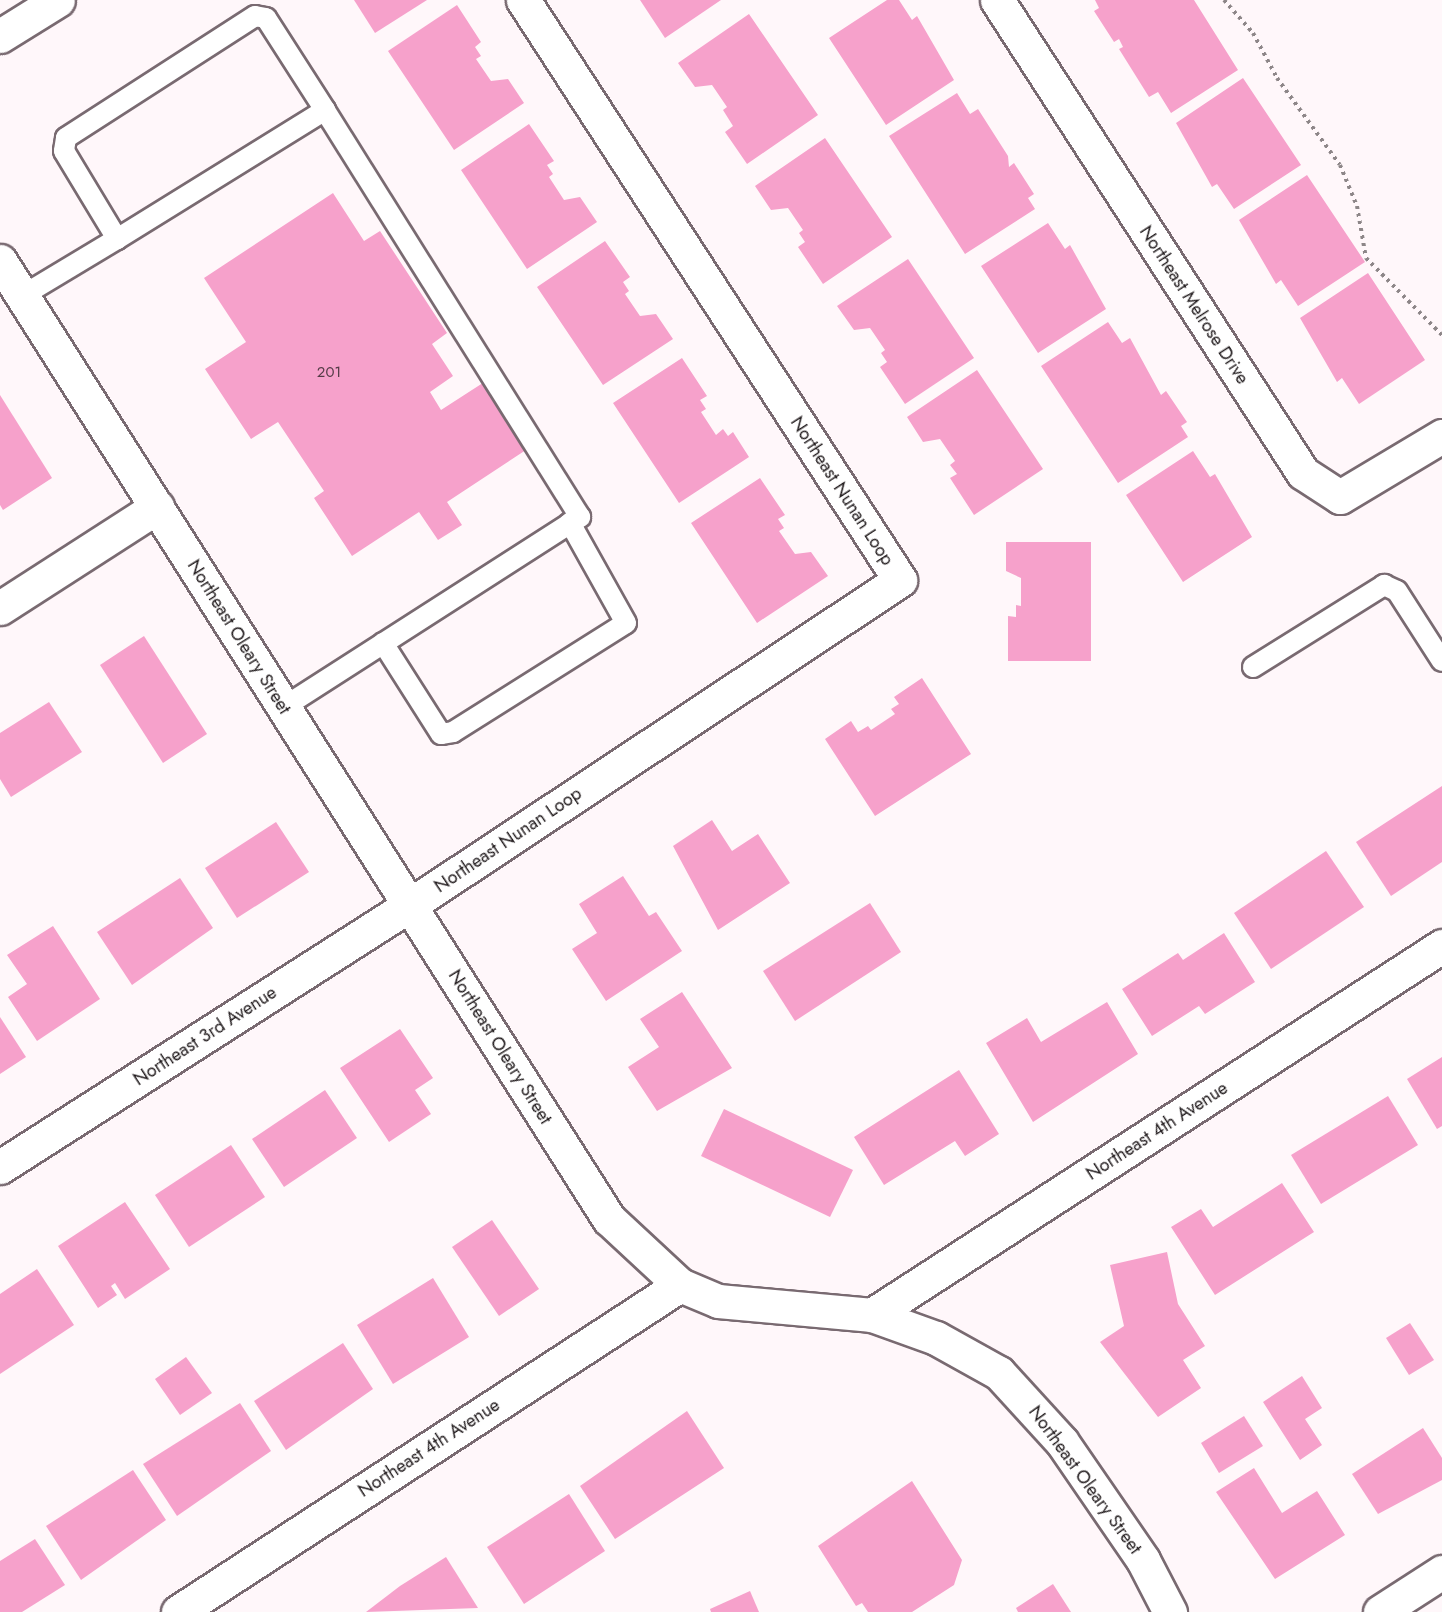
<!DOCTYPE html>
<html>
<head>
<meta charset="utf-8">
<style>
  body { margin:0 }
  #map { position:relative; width:1442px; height:1612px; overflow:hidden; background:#fff7fa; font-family:Jost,sans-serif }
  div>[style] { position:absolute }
  .building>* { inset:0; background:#f6a1cb }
  .path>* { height:4px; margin-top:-2px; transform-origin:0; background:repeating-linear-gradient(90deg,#8d8688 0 3px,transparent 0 7.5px) }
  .roads { filter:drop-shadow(2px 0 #796a71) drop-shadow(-2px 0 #796a71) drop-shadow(0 2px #796a71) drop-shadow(0 -2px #796a71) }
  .lane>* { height:20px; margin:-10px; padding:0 10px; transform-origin:10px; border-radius:10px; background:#fff }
  .street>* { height:33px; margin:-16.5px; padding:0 16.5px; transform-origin:16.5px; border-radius:16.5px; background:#fff }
  .secondary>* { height:33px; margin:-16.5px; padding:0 16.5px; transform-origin:16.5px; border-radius:16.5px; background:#fff }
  span { translate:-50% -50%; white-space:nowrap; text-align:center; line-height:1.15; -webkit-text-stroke:4.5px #fff; paint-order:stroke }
  .number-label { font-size:15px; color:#553b47 }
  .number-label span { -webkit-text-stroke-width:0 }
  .street-label { font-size:18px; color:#1f191b }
</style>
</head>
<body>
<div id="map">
  <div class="building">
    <i style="clip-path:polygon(354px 0,427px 0,375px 33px)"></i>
    <i style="clip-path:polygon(640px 0,721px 0,665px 38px)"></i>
    <i style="clip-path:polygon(887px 0,899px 0,912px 20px,917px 16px,954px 80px,886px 125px,829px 38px)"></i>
    <i style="clip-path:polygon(1095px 0,1194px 0,1238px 70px,1171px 113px,1158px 92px,1149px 97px,1119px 49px,1123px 47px,1119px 39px,1114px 42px,1094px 11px,1099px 8px)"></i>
    <i style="clip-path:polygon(457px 5px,481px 42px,475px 47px,481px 56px,476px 59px,491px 81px,508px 79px,524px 103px,454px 150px,388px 51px)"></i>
    <i style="clip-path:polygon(749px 14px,818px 115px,747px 164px,725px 132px,733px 126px,723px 110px,727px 107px,712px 85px,695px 87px,678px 63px)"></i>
    <i style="clip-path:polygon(1243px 78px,1301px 165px,1234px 209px,1217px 184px,1212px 187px,1176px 123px)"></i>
    <i style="clip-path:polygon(957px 93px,970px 114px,978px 109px,1008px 156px,1009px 167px,1014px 163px,1034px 194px,1028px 198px,1035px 209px,965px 254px,889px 136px)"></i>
    <i style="clip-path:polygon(529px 124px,554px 161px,547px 165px,553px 174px,549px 177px,564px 200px,580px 197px,597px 222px,527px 269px,461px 170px)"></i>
    <i style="clip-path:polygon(825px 138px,892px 237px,823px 284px,798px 247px,805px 242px,799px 233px,803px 230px,788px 208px,771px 210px,755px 186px)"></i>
    <i style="clip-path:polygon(1307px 175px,1365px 262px,1298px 306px,1281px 280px,1276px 284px,1239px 220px)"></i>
    <i style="clip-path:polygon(333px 193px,364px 241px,380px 231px,447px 333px,432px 344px,453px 376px,430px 392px,441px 410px,489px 379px,532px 446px,447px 502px,462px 525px,438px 540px,419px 512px,352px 556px,314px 498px,324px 491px,278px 422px,251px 439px,205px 369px,246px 342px,204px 278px)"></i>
    <i style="clip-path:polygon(1048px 223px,1065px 249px,1070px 245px,1106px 309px,1038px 353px,981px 266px)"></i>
    <i style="clip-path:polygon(605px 241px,630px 277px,623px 282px,629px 291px,625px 294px,640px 316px,656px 314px,673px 339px,603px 385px,537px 287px)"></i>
    <i style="clip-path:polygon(908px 259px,974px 358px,905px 404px,880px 367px,887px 362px,881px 353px,885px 350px,870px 328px,854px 330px,837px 306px)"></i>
    <i style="clip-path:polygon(1368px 273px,1425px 360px,1359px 404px,1342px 378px,1337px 382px,1300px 318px)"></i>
    <i style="clip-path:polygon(1108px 322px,1122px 343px,1130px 338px,1161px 395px,1166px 391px,1187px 422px,1181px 426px,1188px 437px,1118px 483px,1041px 366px)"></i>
    <i style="clip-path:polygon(682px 358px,707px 396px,700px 400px,706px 409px,701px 412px,716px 435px,723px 429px,728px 436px,733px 432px,749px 457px,679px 503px,613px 403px)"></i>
    <i style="clip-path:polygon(977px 370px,1043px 469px,974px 515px,950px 478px,957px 474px,950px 465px,955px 461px,940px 439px,923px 442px,907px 417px)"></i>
    <i style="clip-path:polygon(0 395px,52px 478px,3px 510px,0 505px)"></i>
    <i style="clip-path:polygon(1193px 451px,1210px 477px,1215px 474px,1252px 537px,1183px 582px,1126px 495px)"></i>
    <i style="clip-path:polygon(760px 478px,785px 515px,778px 519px,784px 528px,779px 531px,795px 554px,811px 552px,828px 576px,757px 623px,691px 523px)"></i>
    <i style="clip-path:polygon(1006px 542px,1091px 542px,1091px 661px,1008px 661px,1008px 616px,1016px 617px,1016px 605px,1021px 606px,1021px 578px,1006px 571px)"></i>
    <i style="clip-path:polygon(144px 636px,207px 734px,163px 763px,100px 665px)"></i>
    <i style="clip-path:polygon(922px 678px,971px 754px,875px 816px,825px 739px,851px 721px,858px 732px,868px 726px,871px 730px,895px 714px,891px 709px,899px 704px,894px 697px)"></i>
    <i style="clip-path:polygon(49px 702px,82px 752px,11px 797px,0 779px,0 733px)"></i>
    <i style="clip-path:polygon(1442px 786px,1442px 862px,1391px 896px,1356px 842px)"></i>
    <i style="clip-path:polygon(712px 820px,732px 851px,758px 834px,790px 883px,718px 930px,673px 846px)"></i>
    <i style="clip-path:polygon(276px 822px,309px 872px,237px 918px,205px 868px)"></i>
    <i style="clip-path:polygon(1326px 851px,1364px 907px,1271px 969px,1234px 913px)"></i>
    <i style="clip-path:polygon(623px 876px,649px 916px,656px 912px,682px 951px,606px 1001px,572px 949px,597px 933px,579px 904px)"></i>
    <i style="clip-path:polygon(180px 878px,213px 928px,132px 985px,97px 932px)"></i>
    <i style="clip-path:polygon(870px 903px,901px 952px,795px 1021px,763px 971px)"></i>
    <i style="clip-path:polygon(53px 926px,100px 999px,37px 1041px,8px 997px,27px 984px,7px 955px)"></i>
    <i style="clip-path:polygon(1224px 933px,1255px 982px,1205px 1014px,1199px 1006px,1152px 1036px,1122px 989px,1178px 953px,1183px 960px)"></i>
    <i style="clip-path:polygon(682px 992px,732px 1068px,657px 1111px,628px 1067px,659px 1047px,640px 1019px)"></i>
    <i style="clip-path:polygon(1107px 1002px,1138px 1054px,1033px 1122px,986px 1043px,1027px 1018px,1041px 1042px)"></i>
    <i style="clip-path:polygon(0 1017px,26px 1057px,0 1074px)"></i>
    <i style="clip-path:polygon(400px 1029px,433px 1078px,415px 1090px,431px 1114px,389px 1142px,340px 1068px)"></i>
    <i style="clip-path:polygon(1442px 1057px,1442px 1126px,1437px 1129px,1407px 1079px)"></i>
    <i style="clip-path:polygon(959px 1070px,999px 1134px,965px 1156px,955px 1141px,884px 1185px,854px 1137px)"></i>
    <i style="clip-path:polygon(325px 1090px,357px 1138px,284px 1187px,252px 1139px)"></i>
    <i style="clip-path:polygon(1388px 1096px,1418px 1145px,1321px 1204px,1291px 1155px)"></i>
    <i style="clip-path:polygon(724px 1109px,853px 1170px,830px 1217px,701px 1156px)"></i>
    <i style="clip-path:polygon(231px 1145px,265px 1197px,189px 1247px,155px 1195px)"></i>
    <i style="clip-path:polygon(1282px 1183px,1314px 1232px,1215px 1295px,1171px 1227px,1201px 1209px,1213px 1227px)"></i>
    <i style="clip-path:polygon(125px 1202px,170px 1269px,125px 1299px,115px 1283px,111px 1286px,117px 1295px,98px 1308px,58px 1246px)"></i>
    <i style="clip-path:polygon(492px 1220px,539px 1289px,499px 1316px,452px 1247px)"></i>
    <i style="clip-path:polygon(1167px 1252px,1178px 1304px,1205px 1346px,1183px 1360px,1201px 1388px,1158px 1417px,1100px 1342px,1124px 1326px,1110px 1265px)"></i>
    <i style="clip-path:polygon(37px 1269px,74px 1325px,0 1374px,0 1294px)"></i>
    <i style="clip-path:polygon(433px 1278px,469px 1337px,393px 1384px,357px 1325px)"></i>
    <i style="clip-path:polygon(1410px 1323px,1434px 1360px,1409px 1375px,1386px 1338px)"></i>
    <i style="clip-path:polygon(343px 1343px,373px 1389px,286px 1450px,254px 1401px)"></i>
    <i style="clip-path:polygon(186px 1357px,212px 1393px,180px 1415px,155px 1379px)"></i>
    <i style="clip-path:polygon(1302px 1376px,1322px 1408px,1305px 1419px,1322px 1445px,1300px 1460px,1263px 1402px)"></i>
    <i style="clip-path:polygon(240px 1403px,271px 1451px,177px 1516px,143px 1464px)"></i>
    <i style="clip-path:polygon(687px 1411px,724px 1468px,615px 1539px,580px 1486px)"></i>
    <i style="clip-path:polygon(1244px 1416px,1263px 1446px,1219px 1473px,1201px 1443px)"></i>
    <i style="clip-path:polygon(1423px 1428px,1442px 1458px,1442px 1480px,1378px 1514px,1352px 1474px)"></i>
    <i style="clip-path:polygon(1254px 1468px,1282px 1513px,1317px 1491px,1345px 1535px,1275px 1579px,1216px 1492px)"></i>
    <i style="clip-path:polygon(133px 1470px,166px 1520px,81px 1580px,46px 1526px)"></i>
    <i style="clip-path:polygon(912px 1481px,962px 1560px,954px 1585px,912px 1612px,868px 1612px,862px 1603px,856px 1606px,818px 1546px)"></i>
    <i style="clip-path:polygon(569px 1494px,605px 1551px,524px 1604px,487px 1547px)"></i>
    <i style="clip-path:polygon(35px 1539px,65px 1585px,22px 1612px,0 1612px,0 1561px)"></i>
    <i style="clip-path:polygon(446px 1557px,478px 1608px,366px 1612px,400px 1586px)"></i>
    <i style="clip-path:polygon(1053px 1584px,1071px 1612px,1018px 1612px,1016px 1608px)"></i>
    <i style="clip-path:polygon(750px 1591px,759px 1612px,711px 1612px,710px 1609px)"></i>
  </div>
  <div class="path">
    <i style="left:1224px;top:0;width:44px;rotate:48.7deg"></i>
    <i style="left:1253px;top:33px;width:51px;rotate:61.9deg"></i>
    <i style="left:1277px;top:78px;width:107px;rotate:54.1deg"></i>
    <i style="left:1340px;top:165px;width:44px;rotate:67.5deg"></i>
    <i style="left:1357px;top:206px;width:53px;rotate:80.2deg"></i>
    <i style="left:1366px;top:258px;width:108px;rotate:45.4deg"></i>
  </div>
  <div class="roads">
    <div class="lane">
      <i style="left:22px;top:296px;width:111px;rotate:-31deg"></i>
      <i style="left:383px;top:643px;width:108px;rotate:57.5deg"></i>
      <i style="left:441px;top:734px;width:12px;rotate:-9deg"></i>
      <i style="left:453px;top:732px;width:204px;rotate:-32.2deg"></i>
      <i style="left:626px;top:623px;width:115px;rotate:-119.2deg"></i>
      <i style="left:1253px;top:667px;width:155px;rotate:-32deg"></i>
      <i style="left:1384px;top:585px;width:14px;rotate:25deg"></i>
      <i style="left:1397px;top:591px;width:83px;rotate:57.3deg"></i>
      <i style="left:284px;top:707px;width:352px;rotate:-32.7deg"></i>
      <i style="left:580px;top:517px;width:480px;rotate:-122.1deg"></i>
      <i style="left:325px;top:110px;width:109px;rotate:-122.7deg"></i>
      <i style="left:266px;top:18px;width:11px;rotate:-170deg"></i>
      <i style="left:255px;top:16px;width:225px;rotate:147.2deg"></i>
      <i style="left:66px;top:138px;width:13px;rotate:99deg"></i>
      <i style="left:64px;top:151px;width:103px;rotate:58.9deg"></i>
      <i style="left:117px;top:239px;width:245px;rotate:-31.8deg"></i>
    </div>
    <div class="street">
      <i style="left:997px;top:0;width:563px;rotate:57.1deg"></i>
      <i style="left:1303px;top:473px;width:44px;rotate:33deg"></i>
      <i style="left:1340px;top:497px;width:119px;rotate:-30.9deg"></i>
      <i style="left:0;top:36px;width:68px;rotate:-31.8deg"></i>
      <i style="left:0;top:608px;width:187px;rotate:-32.8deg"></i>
      <i style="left:0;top:1167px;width:487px;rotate:-32.6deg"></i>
      <i style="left:410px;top:905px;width:588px;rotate:-33.55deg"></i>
      <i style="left:900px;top:580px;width:692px;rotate:-123.02deg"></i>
      <i style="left:872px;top:1315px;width:679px;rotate:-32.92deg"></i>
      <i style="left:178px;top:1612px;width:599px;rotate:-33.08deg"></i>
    </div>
    <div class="secondary">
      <i style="left:0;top:261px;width:1135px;rotate:57.56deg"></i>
      <i style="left:609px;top:1219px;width:97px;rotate:42.9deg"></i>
      <i style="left:680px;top:1285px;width:41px;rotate:22.8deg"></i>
      <i style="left:718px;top:1301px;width:155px;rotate:5.2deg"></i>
      <i style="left:872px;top:1315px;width:68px;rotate:19.8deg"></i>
      <i style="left:936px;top:1338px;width:72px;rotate:29.1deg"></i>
      <i style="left:999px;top:1373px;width:93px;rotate:47.6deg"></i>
      <i style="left:1062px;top:1442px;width:143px;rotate:55.5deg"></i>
      <i style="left:1143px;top:1560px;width:59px;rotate:62.6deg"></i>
      <i style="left:1380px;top:1612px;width:74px;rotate:-32.8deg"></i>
    </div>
  </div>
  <div class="number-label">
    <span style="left:329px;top:373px">201</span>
  </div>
  <div class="street-label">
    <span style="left:1194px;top:305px;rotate:57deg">Northeast Melrose Drive</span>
    <span style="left:842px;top:491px;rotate:57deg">Northeast Nunan Loop</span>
    <span style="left:239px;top:637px;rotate:58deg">Northeast Oleary Street</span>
    <span style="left:508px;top:840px;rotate:-34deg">Northeast Nunan Loop</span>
    <span style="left:205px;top:1036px;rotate:-33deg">Northeast 3rd Avenue</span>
    <span style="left:500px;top:1047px;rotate:58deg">Northeast Oleary Street</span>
    <span style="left:1157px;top:1131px;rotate:-33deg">Northeast 4th Avenue</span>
    <span style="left:429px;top:1448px;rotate:-33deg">Northeast 4th Avenue</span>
    <span style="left:1085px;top:1480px;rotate:54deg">Northeast Oleary Street</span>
  </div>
</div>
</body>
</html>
